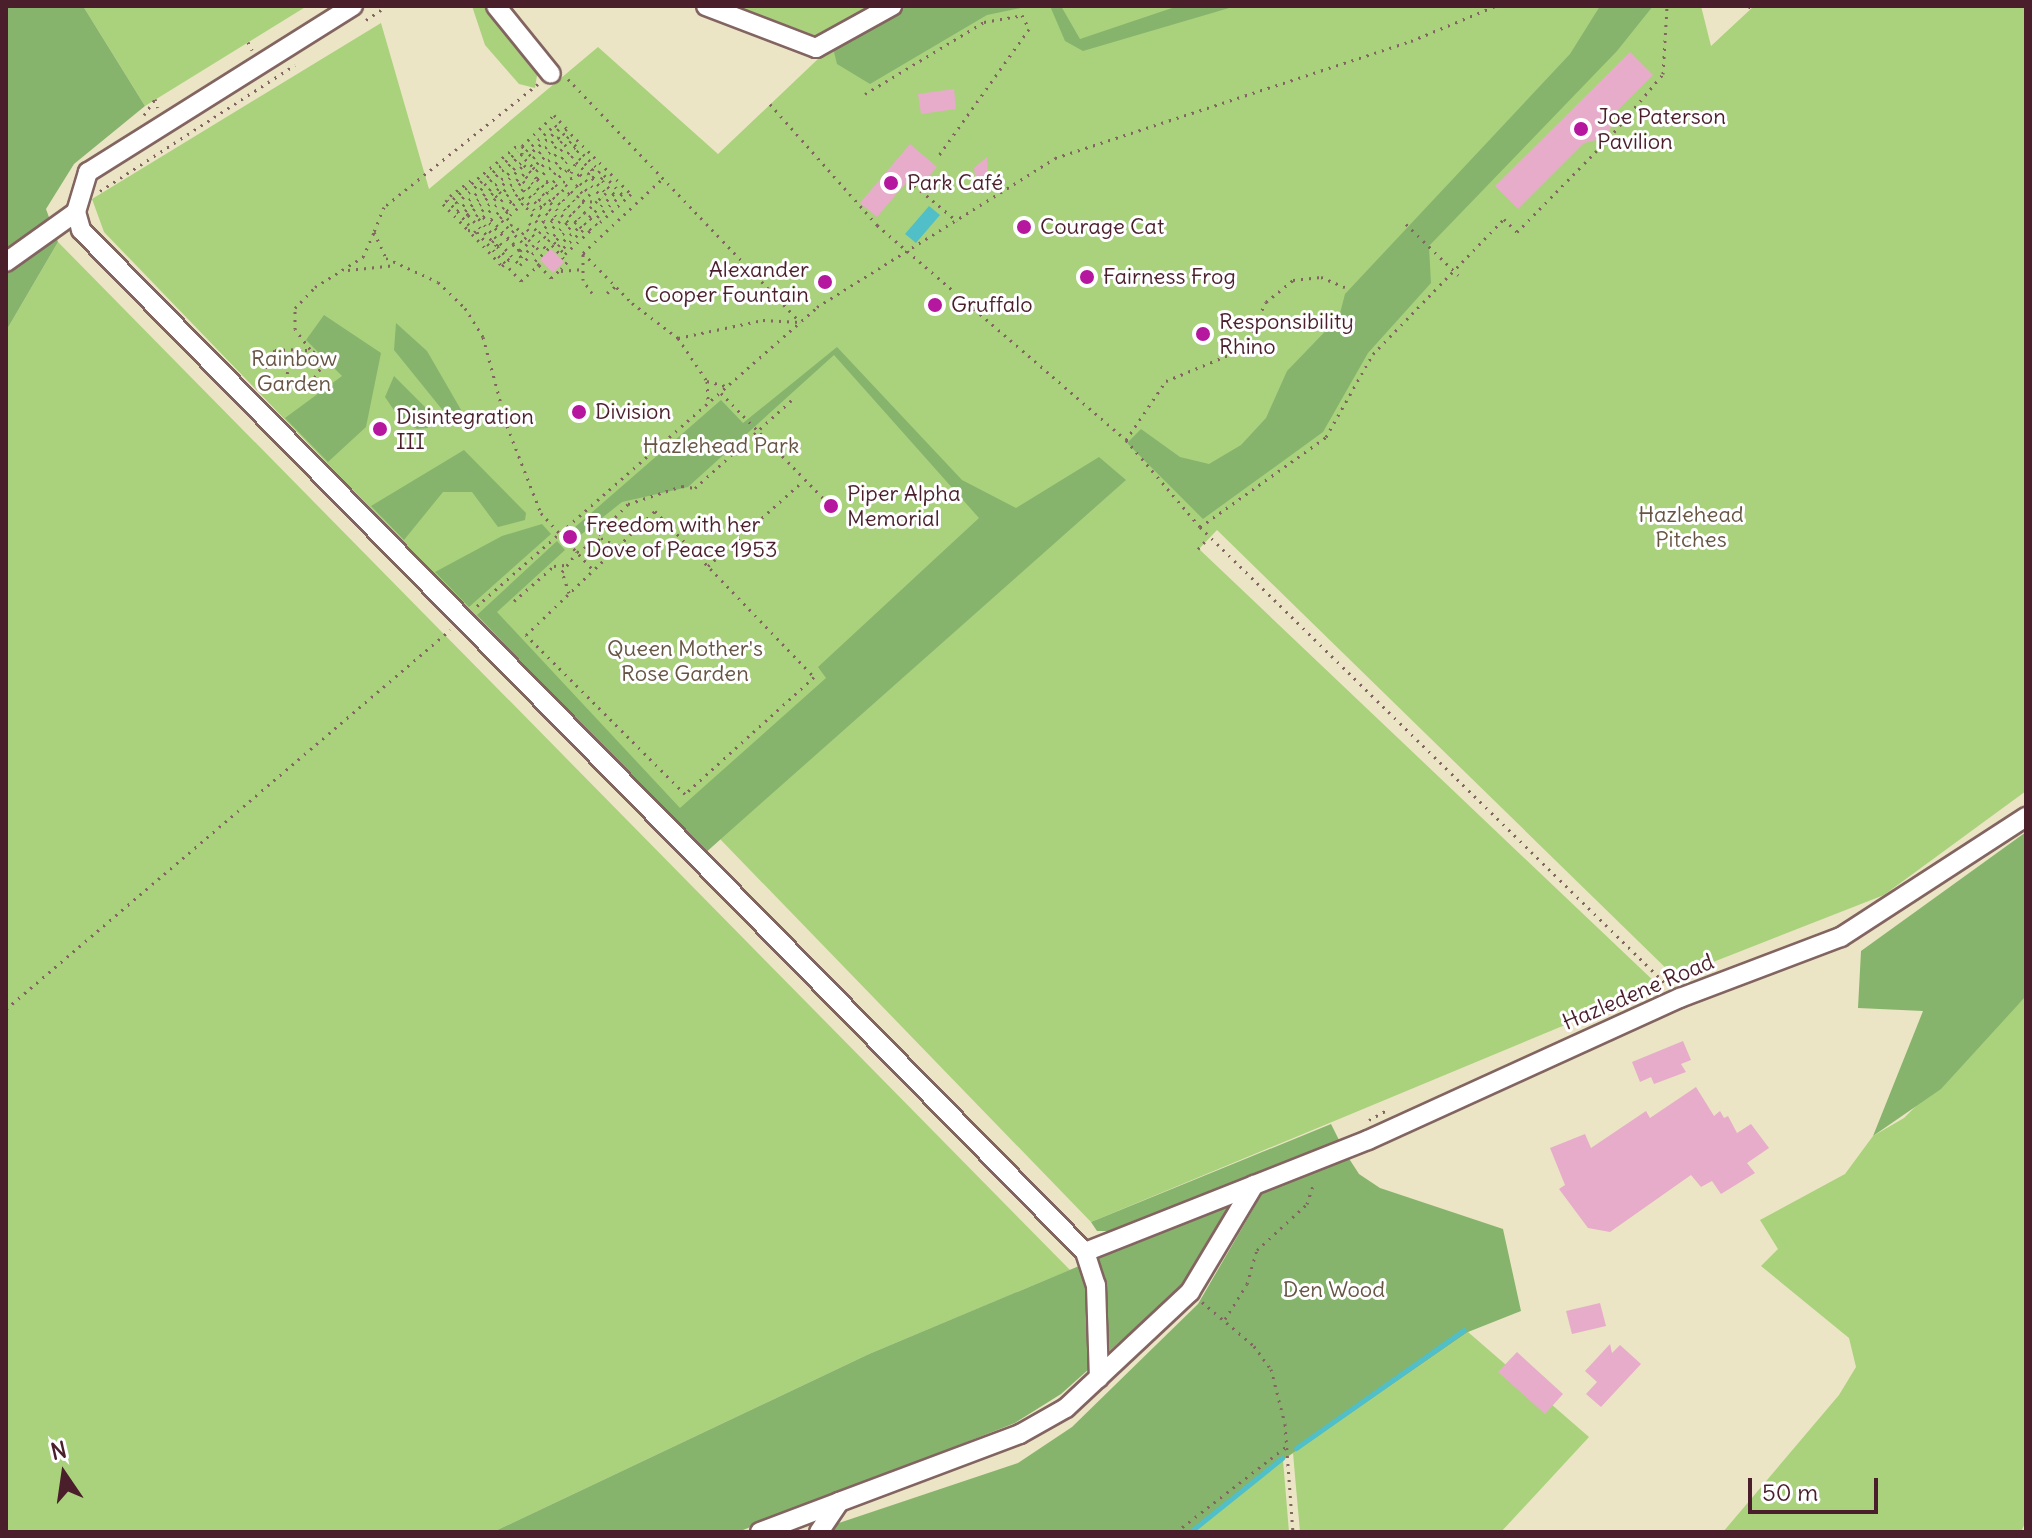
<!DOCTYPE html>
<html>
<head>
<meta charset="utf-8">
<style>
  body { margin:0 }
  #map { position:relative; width:2032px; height:1538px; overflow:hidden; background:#ebe5c5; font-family:Delius,sans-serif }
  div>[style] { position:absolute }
  .green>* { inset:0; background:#aad27d }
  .forest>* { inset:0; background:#87b46c }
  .water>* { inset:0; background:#51bfc7 }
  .stream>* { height:5px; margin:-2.5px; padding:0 2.5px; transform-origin:2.5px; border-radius:2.5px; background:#51bfc7 }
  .building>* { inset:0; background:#e6acca }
  .path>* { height:3px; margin-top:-1.5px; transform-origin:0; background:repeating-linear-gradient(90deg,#826461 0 2px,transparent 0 8px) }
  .roads { filter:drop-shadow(2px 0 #826461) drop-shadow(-2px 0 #826461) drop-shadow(0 2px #826461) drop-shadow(0 -2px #826461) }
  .minor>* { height:18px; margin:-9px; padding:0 9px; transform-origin:9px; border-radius:9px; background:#fff }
  .dots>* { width:22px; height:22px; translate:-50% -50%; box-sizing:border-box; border:4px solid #fff; border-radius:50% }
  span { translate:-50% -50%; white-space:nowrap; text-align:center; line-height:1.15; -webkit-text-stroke:6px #fff; paint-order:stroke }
  .poi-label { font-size:22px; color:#4a1f2b }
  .left { translate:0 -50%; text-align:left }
  .right { translate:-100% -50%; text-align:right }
  .park-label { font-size:22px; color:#675544 }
  .street-label { font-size:22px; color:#4a1f2b }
  .frame { position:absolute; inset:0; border:8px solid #4a1f2b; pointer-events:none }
  .north { position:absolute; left:24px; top:1434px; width:80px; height:80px; -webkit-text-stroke:6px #fff; paint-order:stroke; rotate:347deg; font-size:22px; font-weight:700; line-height:32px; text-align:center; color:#4a1f2b }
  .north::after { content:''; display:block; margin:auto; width:28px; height:36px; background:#4a1f2b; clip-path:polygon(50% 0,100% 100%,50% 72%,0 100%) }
  .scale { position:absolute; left:1748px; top:1478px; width:130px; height:36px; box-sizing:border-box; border:4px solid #4a1f2b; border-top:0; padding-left:10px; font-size:24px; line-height:28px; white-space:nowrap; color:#4a1f2b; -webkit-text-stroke:6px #fff; paint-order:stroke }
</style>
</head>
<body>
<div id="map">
  <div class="green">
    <i style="clip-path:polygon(83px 6px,307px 6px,145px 106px)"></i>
    <i style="clip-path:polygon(472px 6px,492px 6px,539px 63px,535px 88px,519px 84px,485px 45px)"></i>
    <i style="clip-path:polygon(736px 6px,1701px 6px,1711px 46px,1754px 6px,2026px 6px,2026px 791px,1884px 895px,1675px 977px,1217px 530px,1199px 549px,1659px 986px,1091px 1222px,720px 839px,704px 854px,104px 232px,92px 199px,381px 23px,429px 189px,598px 47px,718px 154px,819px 58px,817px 36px)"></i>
    <i style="clip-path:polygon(58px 242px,1070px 1270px,869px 1354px,493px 1532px,6px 1532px,6px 331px)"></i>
    <i style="clip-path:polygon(2026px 996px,2026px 1521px,2021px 1532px,1723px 1532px,1839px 1395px,1856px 1367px,1849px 1338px,1761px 1266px,1778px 1249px,1760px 1220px,1845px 1174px,1873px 1136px,1904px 1118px)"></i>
    <i style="clip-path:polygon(1468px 1332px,1589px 1437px,1501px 1532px,1300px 1532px,1293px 1453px)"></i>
    <i style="clip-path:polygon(1283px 1460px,1289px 1532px,1194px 1532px)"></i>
  </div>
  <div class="forest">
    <i style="clip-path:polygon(6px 6px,83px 6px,145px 106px,74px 164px,46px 209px,58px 242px,6px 331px)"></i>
    <i style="clip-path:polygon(898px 6px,1030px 6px,987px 15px,870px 84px,837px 64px,832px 44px)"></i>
    <i style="clip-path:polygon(1050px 6px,1061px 6px,1080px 39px,1178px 6px,1236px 6px,1083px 51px,1065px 41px)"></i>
    <i style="clip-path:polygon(1600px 6px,1653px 6px,1617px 51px,1429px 246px,1431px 283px,1368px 353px,1323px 432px,1203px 519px,1127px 443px,1141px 429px,1180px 457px,1209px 464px,1241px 445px,1266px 418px,1287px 371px,1339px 317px,1345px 294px,1570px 54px)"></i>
    <i style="clip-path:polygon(324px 315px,381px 353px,366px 427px,328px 462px,285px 418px,342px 376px,306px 340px)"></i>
    <i style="clip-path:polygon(396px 323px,427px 351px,464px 415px,453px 423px,394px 350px)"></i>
    <i style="clip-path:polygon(837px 347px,962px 480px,1016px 508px,1099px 457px,1126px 480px,704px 854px,477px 615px,557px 541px,565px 550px,497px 612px,680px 808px,826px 678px,818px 667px,979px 518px,834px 355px,688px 487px,622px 502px,573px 541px,567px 534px,721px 400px,743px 423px)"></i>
    <i style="clip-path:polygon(394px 376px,427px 409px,428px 428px,417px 429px,400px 419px,385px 397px)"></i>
    <i style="clip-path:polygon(464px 450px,526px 513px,525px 520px,498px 527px,472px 492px,443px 492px,404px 540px,371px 506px)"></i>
    <i style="clip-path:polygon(542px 524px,551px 534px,469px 607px,435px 572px,502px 536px)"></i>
    <i style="clip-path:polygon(2026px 832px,2026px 996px,1941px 1089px,1873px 1136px,1923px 1011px,1858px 1008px,1861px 951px)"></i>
    <i style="clip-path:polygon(1331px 1124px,1340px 1142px,1116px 1231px,1097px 1231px,1091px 1222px)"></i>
    <i style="clip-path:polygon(1348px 1157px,1359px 1174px,1380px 1188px,1503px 1229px,1521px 1311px,1468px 1332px,1283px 1460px,1194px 1532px,812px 1532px,1018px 1463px,1072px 1427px,1198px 1304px,1263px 1192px)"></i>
    <i style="clip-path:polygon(1239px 1199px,1181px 1287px,1061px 1394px,1015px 1423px,738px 1532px,493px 1532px,869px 1354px)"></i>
  </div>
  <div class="water">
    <i style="clip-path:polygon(929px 206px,940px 215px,916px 243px,905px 234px)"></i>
  </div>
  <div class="stream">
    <i style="left:1296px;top:1448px;width:205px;rotate:-35.1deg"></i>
    <i style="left:1190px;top:1532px;width:118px;rotate:-38.8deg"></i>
  </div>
  <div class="building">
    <i style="clip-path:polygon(1630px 52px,1653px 75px,1614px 114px,1608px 137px,1584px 143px,1518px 209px,1495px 186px)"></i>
    <i style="clip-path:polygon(954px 89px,956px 109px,921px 114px,918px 94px)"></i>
    <i style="clip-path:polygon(910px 144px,937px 167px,921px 186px,911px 177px,877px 217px,860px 203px)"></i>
    <i style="clip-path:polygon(987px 157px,988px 174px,976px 185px,974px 168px)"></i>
    <i style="clip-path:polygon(551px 249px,564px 262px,553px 273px,540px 260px)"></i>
    <i style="clip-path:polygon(1683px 1041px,1691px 1060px,1681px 1064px,1686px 1072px,1654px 1084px,1651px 1077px,1640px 1082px,1632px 1062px)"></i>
    <i style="clip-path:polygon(1696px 1087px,1714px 1116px,1720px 1111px,1724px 1118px,1728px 1116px,1737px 1133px,1751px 1124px,1769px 1148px,1747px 1163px,1755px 1173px,1721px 1194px,1712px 1181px,1701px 1187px,1691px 1175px,1610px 1232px,1588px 1228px,1559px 1189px,1565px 1185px,1550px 1148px,1585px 1134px,1591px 1148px,1646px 1111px,1650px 1118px)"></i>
    <i style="clip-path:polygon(1600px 1303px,1606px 1326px,1572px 1334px,1566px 1311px)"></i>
    <i style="clip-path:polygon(1610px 1344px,1612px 1353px,1620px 1345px,1641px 1364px,1601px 1407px,1586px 1394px,1597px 1382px,1585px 1371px)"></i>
    <i style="clip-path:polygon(1517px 1352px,1563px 1394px,1545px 1414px,1498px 1372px)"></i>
  </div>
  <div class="path">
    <i style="left:1749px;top:6px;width:4px;rotate:56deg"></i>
    <i style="left:366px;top:20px;width:25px;rotate:-34deg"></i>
    <i style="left:248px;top:42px;width:9px;rotate:63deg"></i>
    <i style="left:568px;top:79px;width:336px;rotate:46.3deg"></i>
    <i style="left:538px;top:84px;width:197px;rotate:141.4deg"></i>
    <i style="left:384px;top:207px;width:27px;rotate:112deg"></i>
    <i style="left:374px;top:232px;width:29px;rotate:65deg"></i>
    <i style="left:386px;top:258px;width:57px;rotate:24.8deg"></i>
    <i style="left:438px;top:282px;width:37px;rotate:44deg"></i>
    <i style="left:465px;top:308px;width:34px;rotate:58deg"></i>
    <i style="left:483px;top:337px;width:92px;rotate:74.9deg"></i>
    <i style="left:507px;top:426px;width:93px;rotate:68.7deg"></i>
    <i style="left:541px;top:513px;width:77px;rotate:47.6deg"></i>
    <i style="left:865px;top:94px;width:139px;rotate:-31.2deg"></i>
    <i style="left:984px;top:22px;width:39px;rotate:-10deg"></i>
    <i style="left:1022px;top:15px;width:16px;rotate:63deg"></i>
    <i style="left:1029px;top:29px;width:158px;rotate:125.5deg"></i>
    <i style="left:770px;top:104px;width:162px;rotate:48.5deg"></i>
    <i style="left:877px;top:225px;width:329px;rotate:40.8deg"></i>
    <i style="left:1126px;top:440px;width:114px;rotate:49.6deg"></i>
    <i style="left:1200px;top:527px;width:656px;rotate:44.44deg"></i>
    <i style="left:144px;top:115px;width:19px;rotate:-55deg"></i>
    <i style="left:155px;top:99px;width:9px;rotate:72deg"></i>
    <i style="left:563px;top:133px;width:6px;rotate:51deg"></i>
    <i style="left:567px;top:138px;width:6px;rotate:-45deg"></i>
    <i style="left:571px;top:134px;width:85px;rotate:45deg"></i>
    <i style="left:631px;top:194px;width:46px;rotate:137.6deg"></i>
    <i style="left:597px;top:225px;width:17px;rotate:-135deg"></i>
    <i style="left:585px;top:213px;width:25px;rotate:-132deg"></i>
    <i style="left:568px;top:194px;width:4px;rotate:-45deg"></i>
    <i style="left:571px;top:191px;width:8px;rotate:45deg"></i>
    <i style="left:577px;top:197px;width:6px;rotate:-39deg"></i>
    <i style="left:582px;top:193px;width:9px;rotate:-131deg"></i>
    <i style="left:576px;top:186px;width:5px;rotate:-37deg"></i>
    <i style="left:580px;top:183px;width:15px;rotate:48deg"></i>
    <i style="left:590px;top:194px;width:11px;rotate:135deg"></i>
    <i style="left:582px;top:202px;width:15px;rotate:-4deg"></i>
    <i style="left:597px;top:201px;width:17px;rotate:135deg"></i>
    <i style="left:522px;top:146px;width:45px;rotate:-44.1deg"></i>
    <i style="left:554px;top:115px;width:19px;rotate:47deg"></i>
    <i style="left:567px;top:129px;width:6px;rotate:149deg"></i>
    <i style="left:583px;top:154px;width:24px;rotate:45deg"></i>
    <i style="left:600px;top:171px;width:11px;rotate:139deg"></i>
    <i style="left:592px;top:178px;width:21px;rotate:47deg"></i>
    <i style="left:606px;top:193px;width:12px;rotate:138deg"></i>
    <i style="left:579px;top:158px;width:18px;rotate:43deg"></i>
    <i style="left:592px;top:170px;width:6px;rotate:-45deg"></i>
    <i style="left:554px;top:174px;width:40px;rotate:-44deg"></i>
    <i style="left:487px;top:177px;width:40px;rotate:-40deg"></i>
    <i style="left:537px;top:179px;width:17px;rotate:50deg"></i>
    <i style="left:548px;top:192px;width:5px;rotate:143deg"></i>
    <i style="left:544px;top:195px;width:29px;rotate:-134deg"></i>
    <i style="left:524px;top:174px;width:30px;rotate:140deg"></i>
    <i style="left:501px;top:193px;width:5px;rotate:-143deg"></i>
    <i style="left:497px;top:190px;width:37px;rotate:-43deg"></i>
    <i style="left:524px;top:165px;width:19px;rotate:47deg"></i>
    <i style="left:537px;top:179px;width:51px;rotate:-40.2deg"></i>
    <i style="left:576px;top:146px;width:7px;rotate:-135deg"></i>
    <i style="left:571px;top:141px;width:7px;rotate:135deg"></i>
    <i style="left:908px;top:180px;width:64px;rotate:39.9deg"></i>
    <i style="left:490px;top:181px;width:42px;rotate:-40.2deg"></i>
    <i style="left:522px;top:154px;width:8px;rotate:-90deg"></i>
    <i style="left:522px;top:146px;width:6px;rotate:51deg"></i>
    <i style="left:526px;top:151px;width:39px;rotate:-42deg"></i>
    <i style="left:555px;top:125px;width:6px;rotate:45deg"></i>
    <i style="left:559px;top:129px;width:39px;rotate:140deg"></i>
    <i style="left:529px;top:154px;width:6px;rotate:45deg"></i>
    <i style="left:533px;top:158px;width:33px;rotate:-40deg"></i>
    <i style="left:558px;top:137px;width:6px;rotate:45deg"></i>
    <i style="left:557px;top:186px;width:6px;rotate:-135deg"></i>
    <i style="left:553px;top:182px;width:20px;rotate:-41deg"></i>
    <i style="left:568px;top:169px;width:5px;rotate:53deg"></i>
    <i style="left:571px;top:173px;width:12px;rotate:-66deg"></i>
    <i style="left:576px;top:162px;width:17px;rotate:45deg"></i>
    <i style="left:588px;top:174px;width:6px;rotate:-45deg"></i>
    <i style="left:100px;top:191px;width:232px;rotate:-32.9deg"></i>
    <i style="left:562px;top:191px;width:7px;rotate:-45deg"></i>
    <i style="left:567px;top:186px;width:6px;rotate:-135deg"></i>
    <i style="left:563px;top:182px;width:19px;rotate:-25deg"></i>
    <i style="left:580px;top:174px;width:32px;rotate:46deg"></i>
    <i style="left:975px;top:192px;width:15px;rotate:-62deg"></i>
    <i style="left:450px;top:196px;width:31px;rotate:-37deg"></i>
    <i style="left:457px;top:211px;width:39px;rotate:-42deg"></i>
    <i style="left:486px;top:185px;width:6px;rotate:-135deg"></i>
    <i style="left:482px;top:181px;width:33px;rotate:139deg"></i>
    <i style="left:457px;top:203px;width:6px;rotate:-135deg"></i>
    <i style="left:453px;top:199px;width:87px;rotate:-39.9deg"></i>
    <i style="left:468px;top:215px;width:5px;rotate:-127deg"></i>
    <i style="left:465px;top:211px;width:79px;rotate:-40.9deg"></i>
    <i style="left:525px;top:159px;width:11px;rotate:45deg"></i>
    <i style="left:533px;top:167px;width:5px;rotate:53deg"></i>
    <i style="left:536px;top:171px;width:39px;rotate:-40deg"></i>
    <i style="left:566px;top:146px;width:6px;rotate:-129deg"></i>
    <i style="left:562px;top:141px;width:39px;rotate:138deg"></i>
    <i style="left:589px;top:217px;width:34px;rotate:-43deg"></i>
    <i style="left:614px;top:194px;width:20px;rotate:-131deg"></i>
    <i style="left:601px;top:179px;width:5px;rotate:-53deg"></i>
    <i style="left:604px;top:175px;width:26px;rotate:47deg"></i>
    <i style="left:622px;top:194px;width:38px;rotate:137deg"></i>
    <i style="left:537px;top:222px;width:24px;rotate:-126deg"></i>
    <i style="left:523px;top:203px;width:22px;rotate:137deg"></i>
    <i style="left:507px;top:218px;width:8px;rotate:50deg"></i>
    <i style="left:512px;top:224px;width:6px;rotate:135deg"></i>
    <i style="left:508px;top:228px;width:13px;rotate:-129deg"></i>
    <i style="left:500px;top:218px;width:11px;rotate:-41deg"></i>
    <i style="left:508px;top:211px;width:6px;rotate:-135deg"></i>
    <i style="left:504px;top:207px;width:18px;rotate:137deg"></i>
    <i style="left:491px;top:219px;width:43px;rotate:47.8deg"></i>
    <i style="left:520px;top:251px;width:14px;rotate:-45deg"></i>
    <i style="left:530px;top:241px;width:6px;rotate:-135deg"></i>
    <i style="left:526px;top:237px;width:6px;rotate:129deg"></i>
    <i style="left:522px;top:242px;width:14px;rotate:-135deg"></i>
    <i style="left:512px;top:232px;width:6px;rotate:-39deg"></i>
    <i style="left:517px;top:228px;width:8px;rotate:50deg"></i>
    <i style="left:522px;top:234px;width:7px;rotate:-45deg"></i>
    <i style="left:527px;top:229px;width:29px;rotate:46deg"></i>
    <i style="left:547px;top:250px;width:8px;rotate:-50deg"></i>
    <i style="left:529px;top:223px;width:14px;rotate:45deg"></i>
    <i style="left:539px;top:233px;width:19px;rotate:-43deg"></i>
    <i style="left:553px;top:220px;width:18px;rotate:-135deg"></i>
    <i style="left:540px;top:207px;width:6px;rotate:-45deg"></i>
    <i style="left:544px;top:203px;width:24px;rotate:48deg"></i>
    <i style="left:560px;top:221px;width:22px;rotate:137deg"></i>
    <i style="left:544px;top:236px;width:6px;rotate:51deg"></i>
    <i style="left:548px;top:241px;width:28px;rotate:-44deg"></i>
    <i style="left:568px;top:222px;width:28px;rotate:-132deg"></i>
    <i style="left:549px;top:201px;width:6px;rotate:-45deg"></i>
    <i style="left:553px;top:197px;width:34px;rotate:47deg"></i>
    <i style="left:576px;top:222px;width:30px;rotate:138deg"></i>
    <i style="left:554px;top:242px;width:6px;rotate:45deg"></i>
    <i style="left:558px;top:246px;width:30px;rotate:-42deg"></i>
    <i style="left:580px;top:226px;width:5px;rotate:53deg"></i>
    <i style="left:583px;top:230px;width:30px;rotate:138deg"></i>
    <i style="left:561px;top:250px;width:6px;rotate:45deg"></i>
    <i style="left:565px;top:254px;width:35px;rotate:-43deg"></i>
    <i style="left:591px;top:230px;width:67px;rotate:-132.6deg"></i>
    <i style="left:546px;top:181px;width:7px;rotate:8deg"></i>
    <i style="left:1406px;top:224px;width:73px;rotate:44.4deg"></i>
    <i style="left:469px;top:225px;width:33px;rotate:-131deg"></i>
    <i style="left:447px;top:200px;width:6px;rotate:135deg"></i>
    <i style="left:443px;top:204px;width:36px;rotate:46deg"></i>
    <i style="left:468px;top:230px;width:8px;rotate:7deg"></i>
    <i style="left:492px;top:242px;width:6px;rotate:-45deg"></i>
    <i style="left:496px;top:238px;width:30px;rotate:-132deg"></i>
    <i style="left:476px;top:216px;width:28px;rotate:-42deg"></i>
    <i style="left:497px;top:197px;width:6px;rotate:-135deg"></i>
    <i style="left:493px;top:193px;width:33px;rotate:139deg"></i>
    <i style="left:468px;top:215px;width:42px;rotate:46.9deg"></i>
    <i style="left:552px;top:245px;width:23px;rotate:49deg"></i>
    <i style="left:567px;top:262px;width:9px;rotate:131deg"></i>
    <i style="left:520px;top:251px;width:50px;rotate:-137.4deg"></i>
    <i style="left:483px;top:217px;width:54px;rotate:-42deg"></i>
    <i style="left:523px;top:181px;width:25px;rotate:47deg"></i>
    <i style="left:540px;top:199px;width:6px;rotate:135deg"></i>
    <i style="left:536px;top:203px;width:19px;rotate:-133deg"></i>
    <i style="left:523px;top:189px;width:18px;rotate:137deg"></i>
    <i style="left:510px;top:201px;width:5px;rotate:53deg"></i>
    <i style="left:513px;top:205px;width:12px;rotate:-42deg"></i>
    <i style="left:522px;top:197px;width:33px;rotate:47deg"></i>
    <i style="left:544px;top:221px;width:6px;rotate:141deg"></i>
    <i style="left:583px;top:253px;width:70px;rotate:45.6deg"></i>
    <i style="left:632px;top:303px;width:58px;rotate:37.3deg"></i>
    <i style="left:678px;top:338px;width:87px;rotate:-12deg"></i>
    <i style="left:763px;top:320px;width:37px;rotate:3deg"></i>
    <i style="left:505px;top:263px;width:43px;rotate:-132.2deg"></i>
    <i style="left:476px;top:231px;width:5px;rotate:143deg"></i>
    <i style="left:472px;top:234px;width:44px;rotate:46.8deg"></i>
    <i style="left:502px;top:266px;width:9px;rotate:-41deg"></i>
    <i style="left:509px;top:260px;width:18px;rotate:-131deg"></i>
    <i style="left:497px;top:246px;width:4px;rotate:-45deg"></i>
    <i style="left:500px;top:243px;width:30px;rotate:48deg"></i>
    <i style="left:520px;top:265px;width:24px;rotate:-42deg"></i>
    <i style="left:538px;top:249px;width:6px;rotate:-135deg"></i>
    <i style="left:534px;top:245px;width:18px;rotate:137deg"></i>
    <i style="left:521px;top:257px;width:6px;rotate:-135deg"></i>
    <i style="left:539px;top:265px;width:6px;rotate:-135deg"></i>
    <i style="left:535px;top:261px;width:15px;rotate:-42deg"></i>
    <i style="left:509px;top:268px;width:18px;rotate:47deg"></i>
    <i style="left:521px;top:281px;width:24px;rotate:-42deg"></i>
    <i style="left:539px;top:265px;width:18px;rotate:47deg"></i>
    <i style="left:551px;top:278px;width:12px;rotate:-42deg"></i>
    <i style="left:348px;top:270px;width:48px;rotate:-5.9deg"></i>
    <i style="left:561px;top:271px;width:22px;rotate:-5deg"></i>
    <i style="left:592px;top:293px;width:16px;rotate:-125deg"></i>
    <i style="left:583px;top:280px;width:27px;rotate:-90deg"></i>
    <i style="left:583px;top:253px;width:107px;rotate:-43.1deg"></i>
    <i style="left:607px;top:293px;width:11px;rotate:-38deg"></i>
    <i style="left:678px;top:338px;width:52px;rotate:56deg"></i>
    <i style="left:707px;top:381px;width:21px;rotate:87deg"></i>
    <i style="left:301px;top:349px;width:26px;rotate:178deg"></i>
    <i style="left:275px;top:350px;width:18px;rotate:117deg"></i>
    <i style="left:267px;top:366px;width:8px;rotate:83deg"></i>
    <i style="left:268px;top:374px;width:21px;rotate:35deg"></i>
    <i style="left:285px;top:386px;width:9px;rotate:6deg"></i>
    <i style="left:294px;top:387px;width:16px;rotate:-11deg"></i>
    <i style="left:310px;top:384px;width:22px;rotate:-56deg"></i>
    <i style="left:322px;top:366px;width:16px;rotate:-117deg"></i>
    <i style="left:315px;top:352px;width:14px;rotate:-168deg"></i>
    <i style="left:301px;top:349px;width:22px;rotate:137deg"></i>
    <i style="left:285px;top:364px;width:16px;rotate:75deg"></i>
    <i style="left:289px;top:379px;width:16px;rotate:27deg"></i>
    <i style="left:310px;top:349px;width:25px;rotate:-127deg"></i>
    <i style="left:295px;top:329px;width:21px;rotate:-90deg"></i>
    <i style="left:295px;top:308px;width:29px;rotate:-46deg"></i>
    <i style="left:315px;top:287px;width:57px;rotate:-32deg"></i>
    <i style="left:363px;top:257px;width:27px;rotate:-66deg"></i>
    <i style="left:707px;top:381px;width:20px;rotate:15deg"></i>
    <i style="left:721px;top:393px;width:148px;rotate:45.8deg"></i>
    <i style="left:1126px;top:440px;width:71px;rotate:-55.9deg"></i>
    <i style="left:1166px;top:381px;width:70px;rotate:-22.6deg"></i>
    <i style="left:1231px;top:354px;width:23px;rotate:-41deg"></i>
    <i style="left:1248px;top:339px;width:41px;rotate:-64.1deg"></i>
    <i style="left:1266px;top:302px;width:35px;rotate:-39deg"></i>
    <i style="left:1293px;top:280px;width:28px;rotate:-6deg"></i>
    <i style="left:1321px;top:277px;width:26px;rotate:23deg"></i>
    <i style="left:655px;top:511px;width:230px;rotate:46.2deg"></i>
    <i style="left:814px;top:677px;width:174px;rotate:137.8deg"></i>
    <i style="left:685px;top:794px;width:225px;rotate:-135deg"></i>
    <i style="left:526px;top:635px;width:179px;rotate:-43.9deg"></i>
    <i style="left:1200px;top:527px;width:155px;rotate:-35.5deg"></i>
    <i style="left:1326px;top:437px;width:95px;rotate:-60.5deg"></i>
    <i style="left:1373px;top:354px;width:188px;rotate:-45.9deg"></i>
    <i style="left:1504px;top:219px;width:18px;rotate:45deg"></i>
    <i style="left:1517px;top:232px;width:132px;rotate:-45.6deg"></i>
    <i style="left:1609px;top:138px;width:84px;rotate:-49.8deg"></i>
    <i style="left:1663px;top:74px;width:68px;rotate:-86.6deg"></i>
    <i style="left:593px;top:540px;width:50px;rotate:-45.8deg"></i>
    <i style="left:628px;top:504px;width:57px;rotate:-18.4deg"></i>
    <i style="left:682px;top:486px;width:13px;rotate:9deg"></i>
    <i style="left:695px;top:488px;width:135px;rotate:-42.3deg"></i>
    <i style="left:1198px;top:549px;width:16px;rotate:-47deg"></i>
    <i style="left:708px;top:566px;width:127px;rotate:-41.8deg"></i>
    <i style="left:569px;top:593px;width:22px;rotate:-108deg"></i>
    <i style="left:562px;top:572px;width:25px;rotate:-53deg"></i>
    <i style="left:577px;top:552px;width:28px;rotate:-30deg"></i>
    <i style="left:601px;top:538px;width:18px;rotate:27deg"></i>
    <i style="left:514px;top:601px;width:53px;rotate:-41.2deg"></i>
    <i style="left:554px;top:566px;width:11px;rotate:-5deg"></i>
    <i style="left:477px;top:606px;width:453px;rotate:-41.3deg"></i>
    <i style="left:817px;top:307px;width:281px;rotate:-32deg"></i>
    <i style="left:1055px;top:158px;width:375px;rotate:-18.2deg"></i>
    <i style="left:1411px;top:41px;width:91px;rotate:-22.6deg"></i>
    <i style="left:6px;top:1009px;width:584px;rotate:-40.48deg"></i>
    <i style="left:1369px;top:1120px;width:23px;rotate:-29deg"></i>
    <i style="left:1202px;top:1302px;width:68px;rotate:40.2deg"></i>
    <i style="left:1254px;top:1346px;width:29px;rotate:54deg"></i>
    <i style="left:1271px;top:1369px;width:57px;rotate:75.7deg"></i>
    <i style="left:1285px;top:1424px;width:108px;rotate:85.8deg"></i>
    <i style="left:1225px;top:1319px;width:41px;rotate:-57.8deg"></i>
    <i style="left:1247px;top:1284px;width:35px;rotate:-74deg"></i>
    <i style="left:1257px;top:1250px;width:68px;rotate:-42.6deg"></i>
    <i style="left:1307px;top:1204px;width:23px;rotate:-72deg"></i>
    <i style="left:1176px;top:1532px;width:140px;rotate:-37.8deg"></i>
  </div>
  <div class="roads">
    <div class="minor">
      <i style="left:353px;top:6px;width:313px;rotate:147.9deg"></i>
      <i style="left:88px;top:172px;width:42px;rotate:106.7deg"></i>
      <i style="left:76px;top:212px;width:19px;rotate:74deg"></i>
      <i style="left:81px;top:230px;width:1433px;rotate:45.51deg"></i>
      <i style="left:1085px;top:1252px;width:304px;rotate:-21.6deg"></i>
      <i style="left:1368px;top:1140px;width:343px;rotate:-24.5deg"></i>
      <i style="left:1680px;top:998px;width:172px;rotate:-20.8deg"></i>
      <i style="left:1841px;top:937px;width:221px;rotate:-33deg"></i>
      <i style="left:496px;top:6px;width:87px;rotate:51deg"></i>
      <i style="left:706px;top:6px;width:118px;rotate:20.9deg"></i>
      <i style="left:816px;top:48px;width:87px;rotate:-28.9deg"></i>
      <i style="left:6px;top:262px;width:86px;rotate:-35.5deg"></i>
      <i style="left:1085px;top:1252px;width:35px;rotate:72deg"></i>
      <i style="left:1096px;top:1285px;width:93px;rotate:88.2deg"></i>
      <i style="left:760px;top:1532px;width:85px;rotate:-20.8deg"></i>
      <i style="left:819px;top:1532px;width:36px;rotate:-56deg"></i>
      <i style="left:839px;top:1502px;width:193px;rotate:-20.6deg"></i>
      <i style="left:1020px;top:1434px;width:53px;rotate:-29.5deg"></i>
      <i style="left:1066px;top:1408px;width:170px;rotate:-43.1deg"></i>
      <i style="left:1190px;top:1292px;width:125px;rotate:-59.1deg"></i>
    </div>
  </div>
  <div class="dots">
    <i style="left:1581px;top:129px;background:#b5179e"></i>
    <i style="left:891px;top:183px;background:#b5179e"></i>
    <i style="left:1024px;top:227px;background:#b5179e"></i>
    <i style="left:1087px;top:277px;background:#b5179e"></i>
    <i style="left:825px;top:282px;background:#b5179e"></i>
    <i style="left:935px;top:305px;background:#b5179e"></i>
    <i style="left:1203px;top:334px;background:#b5179e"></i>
    <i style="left:579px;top:412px;background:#b5179e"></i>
    <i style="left:380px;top:429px;background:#b5179e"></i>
    <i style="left:831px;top:506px;background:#b5179e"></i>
    <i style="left:570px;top:537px;background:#b5179e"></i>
  </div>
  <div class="poi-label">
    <span class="left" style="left:1597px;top:129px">Joe Paterson<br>Pavilion</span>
    <span class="left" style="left:907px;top:183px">Park Café</span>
    <span class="left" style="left:1040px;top:227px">Courage Cat</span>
    <span class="right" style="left:809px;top:282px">Alexander<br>Cooper Fountain</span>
    <span class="left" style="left:1103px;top:277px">Fairness Frog</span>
    <span class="left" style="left:951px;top:305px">Gruffalo</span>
    <span class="left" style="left:1219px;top:334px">Responsibility<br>Rhino</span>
    <span class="left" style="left:595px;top:412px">Division</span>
    <span class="left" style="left:396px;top:429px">Disintegration<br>III</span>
    <span class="left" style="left:847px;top:506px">Piper Alpha<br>Memorial</span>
    <span class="left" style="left:586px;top:537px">Freedom with her<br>Dove of Peace 1953</span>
  </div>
  <div class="park-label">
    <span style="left:294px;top:371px">Rainbow<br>Garden</span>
    <span style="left:721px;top:446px">Hazlehead Park</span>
    <span style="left:1691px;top:527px">Hazlehead<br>Pitches</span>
    <span style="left:685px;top:661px">Queen Mother's<br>Rose Garden</span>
    <span style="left:1334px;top:1290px">Den Wood</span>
  </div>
  <div class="street-label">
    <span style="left:1638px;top:992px;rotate:-23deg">Hazledene Road</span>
  </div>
  <div class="frame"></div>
  <div class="north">N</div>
  <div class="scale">50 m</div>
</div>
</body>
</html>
